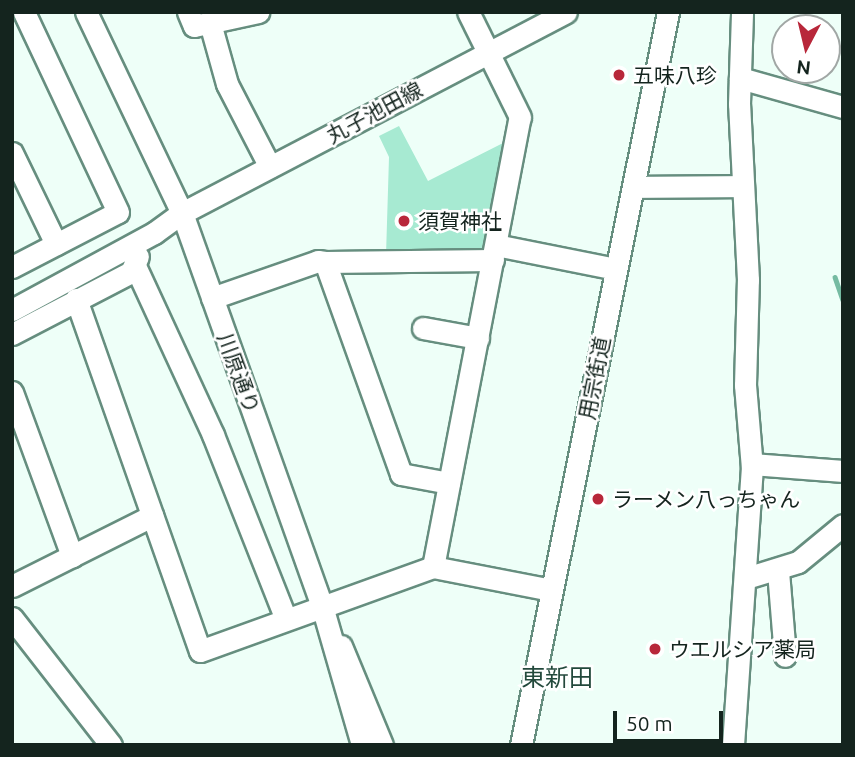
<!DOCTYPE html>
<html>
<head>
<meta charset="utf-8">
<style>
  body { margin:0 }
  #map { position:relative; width:855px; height:757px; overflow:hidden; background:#eefff8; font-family:Ubuntu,"Noto Sans JP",sans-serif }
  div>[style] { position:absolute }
  .green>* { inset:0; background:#a7ead2 }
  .stream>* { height:4.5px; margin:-2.25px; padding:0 2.25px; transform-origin:2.25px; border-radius:2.25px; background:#75bba2 }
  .roads { filter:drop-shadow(2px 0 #668e7f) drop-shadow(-2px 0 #668e7f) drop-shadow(0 2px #668e7f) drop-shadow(0 -2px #668e7f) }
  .minor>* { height:21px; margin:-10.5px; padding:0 10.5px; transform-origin:10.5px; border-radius:10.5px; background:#fff }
  .dots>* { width:19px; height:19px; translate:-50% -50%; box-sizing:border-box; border:4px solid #fff; border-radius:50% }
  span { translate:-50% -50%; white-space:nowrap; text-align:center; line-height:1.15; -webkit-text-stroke:5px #fff; paint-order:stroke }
  .poi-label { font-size:21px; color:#14241e }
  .left { translate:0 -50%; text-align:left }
  .street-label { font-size:21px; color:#14241e }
  .quarter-label { font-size:24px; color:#23493c }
  .frame { position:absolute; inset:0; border:14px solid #14241e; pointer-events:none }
  .north { position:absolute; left:771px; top:14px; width:70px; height:70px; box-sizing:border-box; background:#fff; border:2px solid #a1a7a5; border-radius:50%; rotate:187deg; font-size:19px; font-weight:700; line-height:28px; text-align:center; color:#14241e }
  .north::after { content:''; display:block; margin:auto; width:24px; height:32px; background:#b8273a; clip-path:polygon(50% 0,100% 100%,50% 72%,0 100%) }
  .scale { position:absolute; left:613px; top:711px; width:110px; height:32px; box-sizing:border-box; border:4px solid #14241e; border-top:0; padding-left:9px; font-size:21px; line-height:24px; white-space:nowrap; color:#14241e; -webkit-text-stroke:5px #fff; paint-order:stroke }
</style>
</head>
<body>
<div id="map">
  <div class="green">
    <i style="clip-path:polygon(399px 126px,428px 181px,507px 141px,487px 247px,480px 254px,386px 255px,389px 157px,379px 136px)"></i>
  </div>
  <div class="stream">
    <i style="left:835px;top:277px;width:24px;rotate:71deg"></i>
  </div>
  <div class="roads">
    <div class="minor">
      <i style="left:86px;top:12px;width:223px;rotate:64.5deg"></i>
      <i style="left:182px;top:213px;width:417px;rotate:70.4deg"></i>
      <i style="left:322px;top:606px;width:145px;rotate:73.9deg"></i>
      <i style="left:188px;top:12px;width:15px;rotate:67deg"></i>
      <i style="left:194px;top:26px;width:66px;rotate:-12.3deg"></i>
      <i style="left:210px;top:23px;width:63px;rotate:74.4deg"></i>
      <i style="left:227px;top:84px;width:93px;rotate:62.6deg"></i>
      <i style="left:740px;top:78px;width:107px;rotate:15.7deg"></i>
      <i style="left:12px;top:153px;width:101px;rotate:64.2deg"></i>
      <i style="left:633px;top:187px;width:110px;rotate:-0.5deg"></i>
      <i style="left:496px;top:245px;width:122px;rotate:11.3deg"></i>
      <i style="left:12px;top:267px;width:119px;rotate:-27.4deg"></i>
      <i style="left:118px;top:212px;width:221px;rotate:-115.2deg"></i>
      <i style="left:136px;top:268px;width:184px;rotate:65.2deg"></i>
      <i style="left:213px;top:435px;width:198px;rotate:68.4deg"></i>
      <i style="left:212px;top:298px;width:112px;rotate:-19.2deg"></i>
      <i style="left:318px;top:261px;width:7px;rotate:8deg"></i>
      <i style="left:76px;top:299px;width:373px;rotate:70.6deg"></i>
      <i style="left:200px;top:651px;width:248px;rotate:-19.8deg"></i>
      <i style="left:433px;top:567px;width:120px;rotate:11deg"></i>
      <i style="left:12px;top:310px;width:162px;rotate:-28.5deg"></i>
      <i style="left:154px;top:233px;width:34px;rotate:-36deg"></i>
      <i style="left:182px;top:213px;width:433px;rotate:-27.6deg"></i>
      <i style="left:423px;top:328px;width:56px;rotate:10.3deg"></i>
      <i style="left:12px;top:334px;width:134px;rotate:-27.5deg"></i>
      <i style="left:131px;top:272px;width:17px;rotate:-66deg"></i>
      <i style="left:12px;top:392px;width:175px;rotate:69.9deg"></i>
      <i style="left:752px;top:464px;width:91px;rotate:4.4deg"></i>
      <i style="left:449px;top:483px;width:49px;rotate:-169.4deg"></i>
      <i style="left:401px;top:474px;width:225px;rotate:-109.7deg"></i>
      <i style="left:325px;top:262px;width:168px;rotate:-0.7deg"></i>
      <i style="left:433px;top:567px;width:458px;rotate:-79.1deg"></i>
      <i style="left:520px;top:117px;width:117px;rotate:-116.3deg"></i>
      <i style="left:778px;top:571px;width:85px;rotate:85.3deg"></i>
      <i style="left:746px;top:578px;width:54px;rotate:-17.1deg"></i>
      <i style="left:798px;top:562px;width:58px;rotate:-39.4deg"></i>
      <i style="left:12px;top:586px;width:157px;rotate:-26.6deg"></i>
      <i style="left:12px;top:618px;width:161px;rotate:52.1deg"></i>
      <i style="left:341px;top:646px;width:107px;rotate:67.5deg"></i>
      <i style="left:521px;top:745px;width:748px;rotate:-78.66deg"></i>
      <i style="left:733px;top:745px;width:278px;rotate:-86.1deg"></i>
      <i style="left:752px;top:468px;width:83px;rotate:-94.8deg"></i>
      <i style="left:745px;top:385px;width:105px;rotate:-88.4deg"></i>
      <i style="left:748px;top:280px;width:176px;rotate:-92.9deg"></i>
      <i style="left:739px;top:104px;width:92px;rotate:-88.1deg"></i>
    </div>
  </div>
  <div class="dots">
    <i style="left:619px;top:75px;background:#b8273a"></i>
    <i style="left:404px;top:221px;background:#b8273a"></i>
    <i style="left:598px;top:499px;background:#b8273a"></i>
    <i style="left:655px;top:649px;background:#b8273a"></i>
  </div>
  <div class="poi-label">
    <span class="left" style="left:633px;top:75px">五味八珍</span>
    <span class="left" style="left:418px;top:221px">須賀神社</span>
    <span class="left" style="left:612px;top:499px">ラーメン八っちゃん</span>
    <span class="left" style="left:669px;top:649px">ウエルシア薬局</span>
  </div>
  <div class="street-label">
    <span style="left:374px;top:112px;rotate:-28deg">丸子池田線</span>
    <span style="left:239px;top:373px;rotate:70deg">川原通り</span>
    <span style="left:594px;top:378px;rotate:-79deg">用宗街道</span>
  </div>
  <div class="quarter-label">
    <span style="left:557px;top:678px">東新田</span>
  </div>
  <div class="frame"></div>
  <div class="north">N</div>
  <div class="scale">50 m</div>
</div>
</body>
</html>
